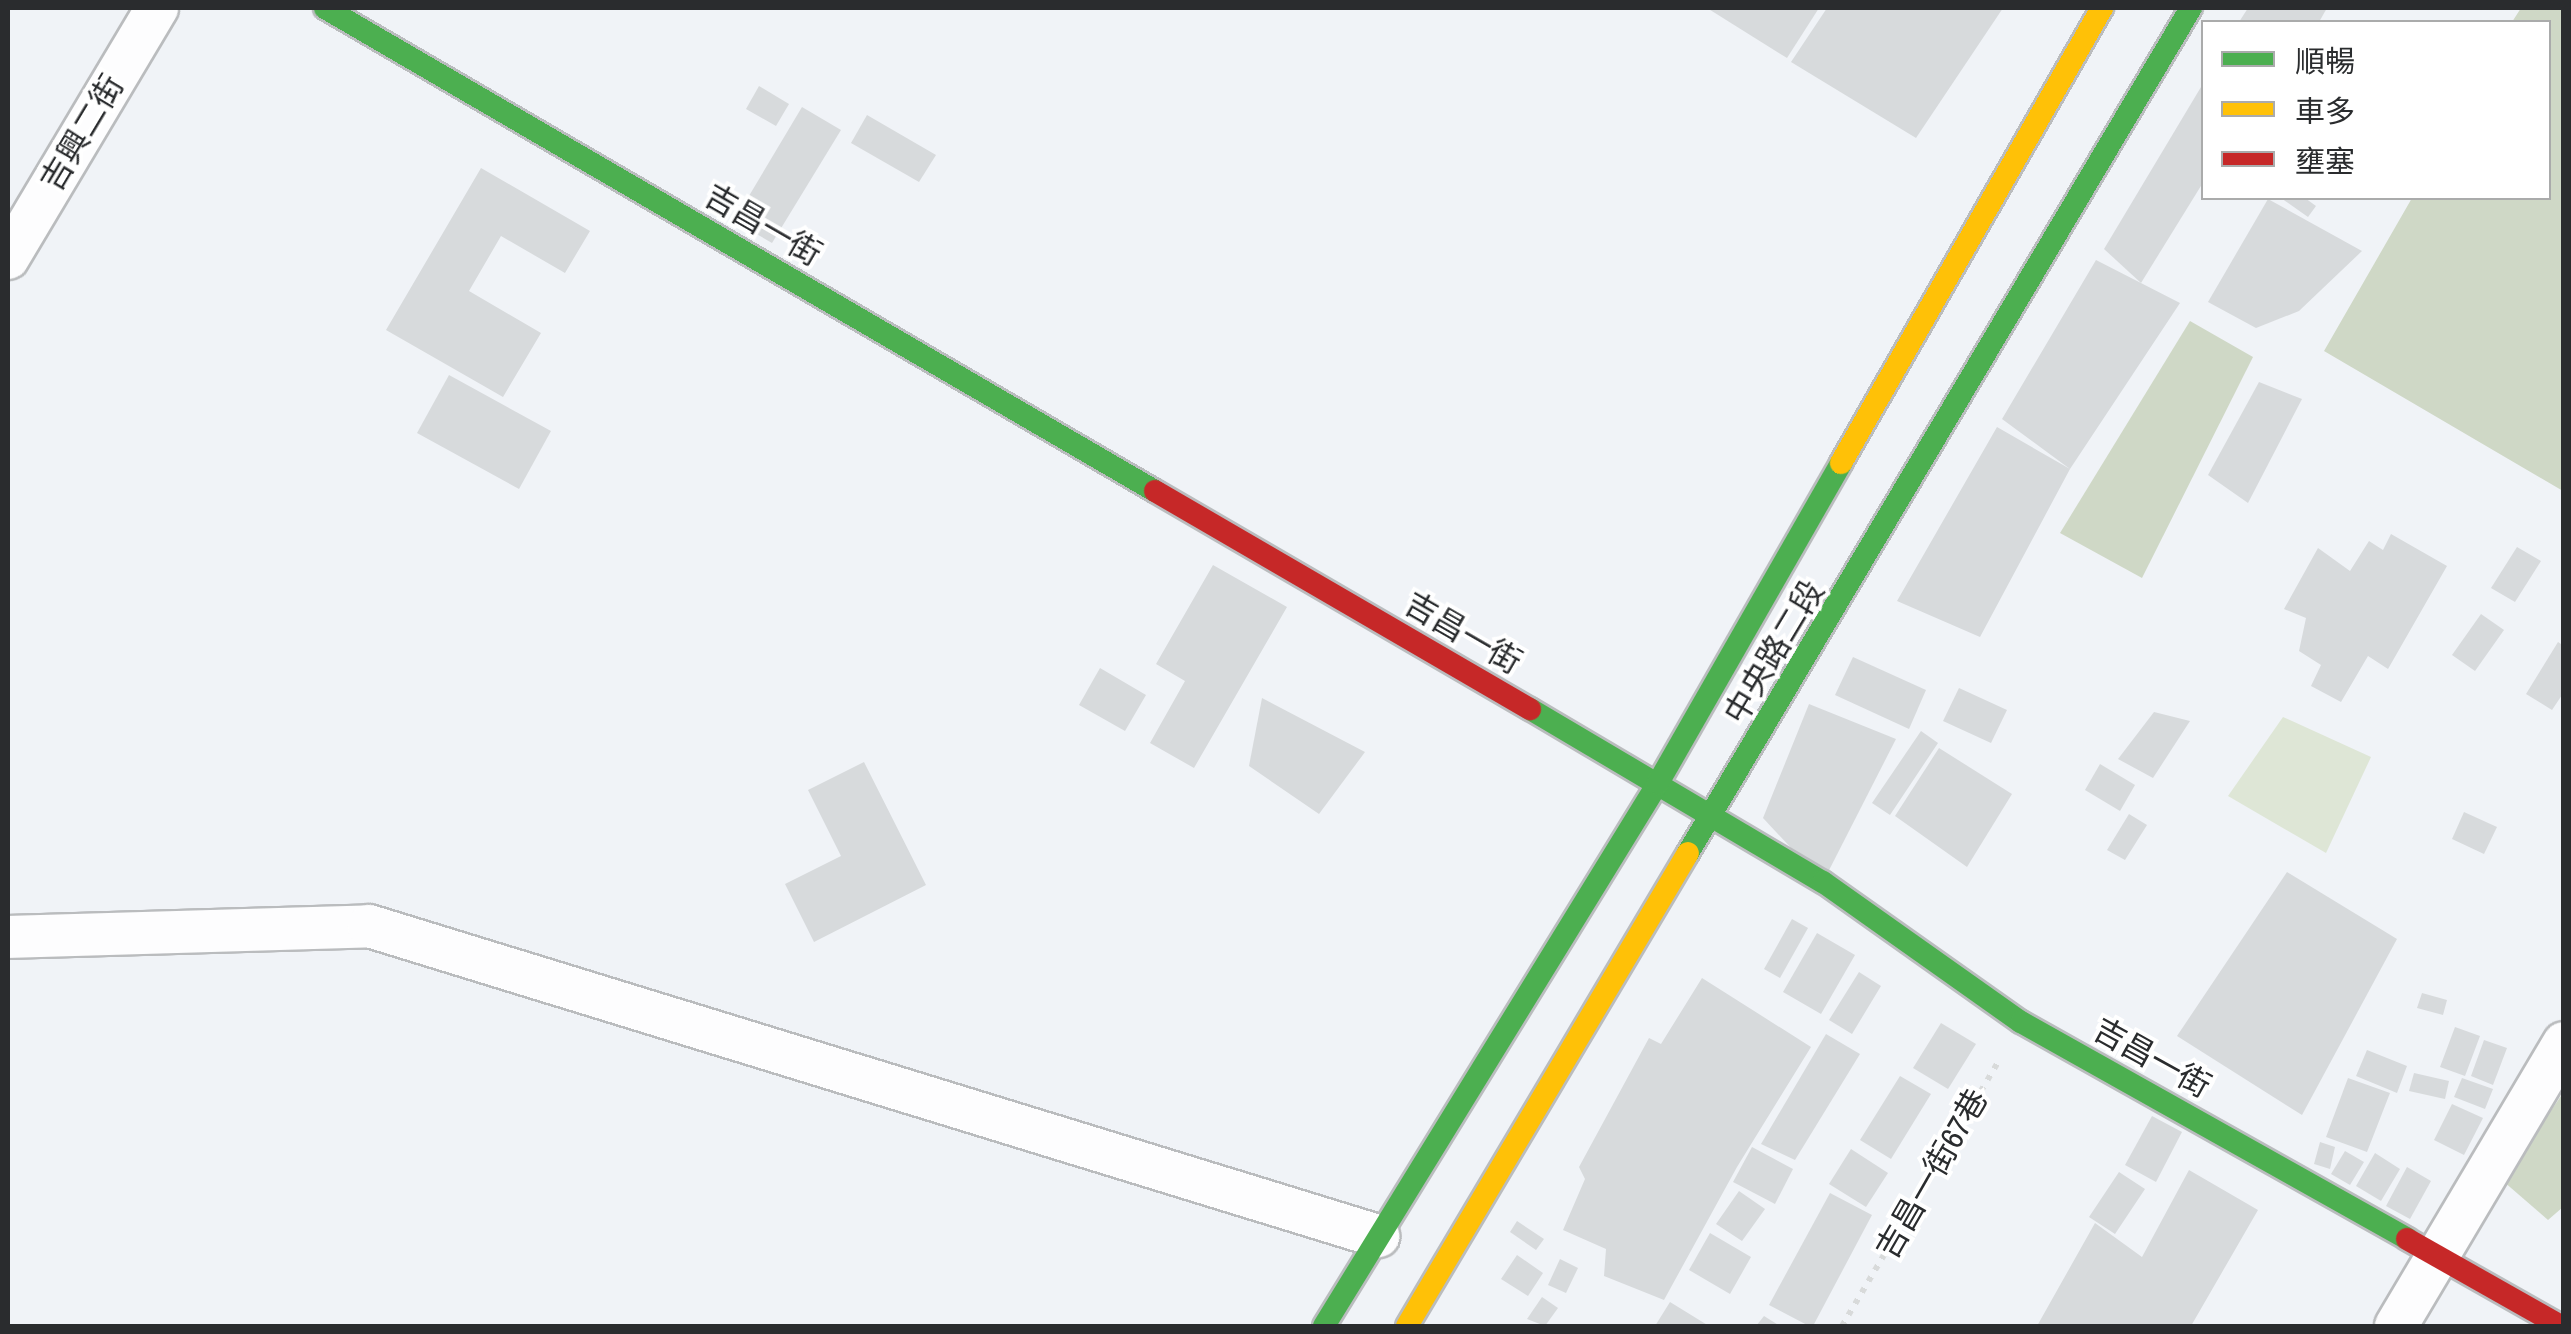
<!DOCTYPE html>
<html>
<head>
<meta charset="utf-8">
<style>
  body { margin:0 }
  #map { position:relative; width:2571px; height:1334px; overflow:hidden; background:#f0f3f7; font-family:"Archivo Narrow","Noto Sans TC",sans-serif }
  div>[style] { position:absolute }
  .green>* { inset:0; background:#dee6d6 }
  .forest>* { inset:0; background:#cfd8c6 }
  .building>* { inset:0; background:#d7dadc }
  .path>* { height:6px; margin-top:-3px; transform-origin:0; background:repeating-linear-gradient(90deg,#d8dada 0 5px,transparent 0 13px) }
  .roads { filter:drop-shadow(2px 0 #babcbe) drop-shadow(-2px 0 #babcbe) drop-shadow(0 2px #babcbe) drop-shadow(0 -2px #babcbe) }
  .street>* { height:42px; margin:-21px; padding:0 21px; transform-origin:21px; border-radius:21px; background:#fdfdfe }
  .fast>* { height:22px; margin:-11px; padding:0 11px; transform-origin:11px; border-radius:11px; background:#4caf50 }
  .slow>* { height:22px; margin:-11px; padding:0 11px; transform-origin:11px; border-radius:11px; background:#ffc107 }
  .jam>* { height:22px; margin:-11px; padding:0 11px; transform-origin:11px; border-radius:11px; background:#c62828 }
  span { translate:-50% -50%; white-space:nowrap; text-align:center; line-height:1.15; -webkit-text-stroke:8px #fff; paint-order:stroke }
  .street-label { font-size:32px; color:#2a2c2e }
  .frame { position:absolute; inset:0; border:10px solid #2a2c2e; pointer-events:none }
  .legend { position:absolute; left:2201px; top:20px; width:350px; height:180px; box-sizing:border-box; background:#fff; border:2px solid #aaabab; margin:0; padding:12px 18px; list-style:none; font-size:30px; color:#2a2c2e }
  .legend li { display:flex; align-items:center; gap:20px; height:50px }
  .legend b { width:50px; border:2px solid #aaabab }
</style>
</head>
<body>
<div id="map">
  <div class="green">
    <i style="clip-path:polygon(2283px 717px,2371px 757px,2326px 853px,2228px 796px)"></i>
  </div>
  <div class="forest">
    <i style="clip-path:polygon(2521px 8px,2563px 8px,2563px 491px,2324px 351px,2412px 198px,2548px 198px,2548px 22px,2512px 22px)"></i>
    <i style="clip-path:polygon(2190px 321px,2253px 357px,2142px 578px,2060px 533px)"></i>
    <i style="clip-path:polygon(2563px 1093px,2563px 1207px,2548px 1220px,2503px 1181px)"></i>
  </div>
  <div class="building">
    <i style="clip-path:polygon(1707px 8px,1819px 8px,1787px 58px)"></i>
    <i style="clip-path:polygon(1827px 8px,2003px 8px,1916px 138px,1791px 62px)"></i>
    <i style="clip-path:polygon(2248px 8px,2327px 8px,2319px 22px,2239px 22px)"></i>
    <i style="clip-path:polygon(2204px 82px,2204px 181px,2141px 283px,2104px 249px)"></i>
    <i style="clip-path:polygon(759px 86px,789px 104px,776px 126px,746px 109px)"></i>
    <i style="clip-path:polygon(802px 107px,841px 130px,772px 243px,734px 221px)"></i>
    <i style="clip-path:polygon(867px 115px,936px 155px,919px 182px,851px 143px)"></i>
    <i style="clip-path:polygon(481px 168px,590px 231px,565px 273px,501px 236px,469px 291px,541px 333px,503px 397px,386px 330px)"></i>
    <i style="clip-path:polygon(2281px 198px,2305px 198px,2316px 206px,2308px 217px)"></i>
    <i style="clip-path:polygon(2268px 199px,2362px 251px,2299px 311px,2256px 328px,2208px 302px)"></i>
    <i style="clip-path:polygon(2096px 260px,2180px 303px,2070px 469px,1980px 637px,1897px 601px,1997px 427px,2070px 469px,2002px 419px)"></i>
    <i style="clip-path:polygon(449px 375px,551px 431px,519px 489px,417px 433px)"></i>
    <i style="clip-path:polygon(2259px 382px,2302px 399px,2248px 503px,2208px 475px)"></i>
    <i style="clip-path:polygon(2391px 534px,2447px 566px,2388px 669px,2368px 656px,2341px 702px,2311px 686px,2321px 665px,2299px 651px,2306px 618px,2284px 609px,2318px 548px,2350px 571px,2369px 541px,2383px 550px)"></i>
    <i style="clip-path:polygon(2517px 547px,2541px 561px,2515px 602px,2491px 588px)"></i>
    <i style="clip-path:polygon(1213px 565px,1287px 607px,1194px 768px,1150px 743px,1185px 681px,1156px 664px)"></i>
    <i style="clip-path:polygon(2481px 614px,2504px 630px,2475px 671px,2452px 655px)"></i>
    <i style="clip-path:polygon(2558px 642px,2564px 646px,2564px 692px,2552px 710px,2526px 694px)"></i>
    <i style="clip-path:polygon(1853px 657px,1926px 690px,1909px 729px,1835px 695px)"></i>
    <i style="clip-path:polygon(1100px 668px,1146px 695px,1125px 731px,1079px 705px)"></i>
    <i style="clip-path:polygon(1959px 688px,2007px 710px,1991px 743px,1943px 721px)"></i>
    <i style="clip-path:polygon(1262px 698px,1365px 752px,1319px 814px,1249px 766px)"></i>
    <i style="clip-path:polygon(1809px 704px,1896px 739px,1823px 882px,1763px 818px)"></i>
    <i style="clip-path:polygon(2154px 712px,2190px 721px,2153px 778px,2118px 759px)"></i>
    <i style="clip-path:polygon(1921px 731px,1938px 743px,1890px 815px,1872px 803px)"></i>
    <i style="clip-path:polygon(1939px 748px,2012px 794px,1967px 867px,1895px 816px)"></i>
    <i style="clip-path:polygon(864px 762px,926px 885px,814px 942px,785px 884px,841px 856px,808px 790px)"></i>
    <i style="clip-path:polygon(2100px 764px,2135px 785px,2120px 811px,2085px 790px)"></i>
    <i style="clip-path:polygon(2464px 812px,2497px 827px,2484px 854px,2452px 839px)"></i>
    <i style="clip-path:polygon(2129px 814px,2147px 825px,2125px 860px,2107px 850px)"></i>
    <i style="clip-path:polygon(2287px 872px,2397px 939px,2302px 1115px,2177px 1036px)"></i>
    <i style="clip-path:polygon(1792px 919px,1808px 928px,1780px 978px,1764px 969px)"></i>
    <i style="clip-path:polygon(1817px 933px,1855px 955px,1821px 1014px,1783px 992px)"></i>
    <i style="clip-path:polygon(1859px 972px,1881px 986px,1852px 1034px,1829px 1020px)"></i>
    <i style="clip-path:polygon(1702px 978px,1811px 1047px,1737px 1167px,1664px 1300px,1604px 1276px,1606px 1249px,1563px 1230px,1585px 1179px,1579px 1167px,1649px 1038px,1661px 1044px)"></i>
    <i style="clip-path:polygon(2422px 993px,2447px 1000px,2443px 1015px,2417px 1008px)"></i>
    <i style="clip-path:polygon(1941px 1023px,1976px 1044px,1948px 1089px,1913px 1068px)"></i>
    <i style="clip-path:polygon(2455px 1027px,2480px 1036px,2465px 1076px,2440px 1067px)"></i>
    <i style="clip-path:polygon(1826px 1034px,1860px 1054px,1795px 1160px,1761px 1144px)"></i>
    <i style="clip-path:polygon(2484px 1040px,2507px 1048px,2493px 1085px,2471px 1076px)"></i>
    <i style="clip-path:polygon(2367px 1050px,2407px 1066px,2397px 1093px,2356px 1076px)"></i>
    <i style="clip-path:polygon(2414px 1073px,2449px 1081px,2445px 1099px,2409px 1091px)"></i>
    <i style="clip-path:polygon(1900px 1076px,1931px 1094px,1891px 1159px,1860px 1140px)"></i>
    <i style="clip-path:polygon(2348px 1078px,2390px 1093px,2367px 1152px,2326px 1137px)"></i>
    <i style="clip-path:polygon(2462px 1078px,2493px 1089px,2485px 1109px,2454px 1097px)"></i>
    <i style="clip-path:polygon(2452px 1104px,2483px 1118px,2464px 1155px,2434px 1140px)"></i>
    <i style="clip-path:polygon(2152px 1116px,2182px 1132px,2156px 1182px,2125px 1165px)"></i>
    <i style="clip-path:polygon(2320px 1142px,2335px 1147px,2330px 1169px,2314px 1164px)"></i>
    <i style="clip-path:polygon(1752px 1147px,1793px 1169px,1775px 1204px,1733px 1182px)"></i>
    <i style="clip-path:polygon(1851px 1149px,1888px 1173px,1866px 1207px,1829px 1184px)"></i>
    <i style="clip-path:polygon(2345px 1151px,2364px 1162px,2350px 1185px,2331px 1174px)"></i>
    <i style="clip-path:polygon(2375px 1153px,2400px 1169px,2381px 1201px,2356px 1186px)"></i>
    <i style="clip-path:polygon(2407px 1167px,2431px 1181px,2410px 1219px,2386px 1206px)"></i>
    <i style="clip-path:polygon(2189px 1170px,2258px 1210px,2191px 1326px,2037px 1326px,2095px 1223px,2142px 1257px)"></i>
    <i style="clip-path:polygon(2119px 1172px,2145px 1189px,2115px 1234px,2089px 1217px)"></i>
    <i style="clip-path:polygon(1739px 1191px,1765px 1209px,1742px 1241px,1716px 1224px)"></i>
    <i style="clip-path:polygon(1830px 1193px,1872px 1215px,1813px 1326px,1809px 1326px,1769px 1305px)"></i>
    <i style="clip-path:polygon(1517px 1221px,1544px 1239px,1536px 1250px,1510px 1232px)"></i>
    <i style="clip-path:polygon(1710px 1233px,1751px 1257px,1730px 1294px,1689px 1270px)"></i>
    <i style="clip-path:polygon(1517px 1255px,1543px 1273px,1528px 1296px,1501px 1279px)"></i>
    <i style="clip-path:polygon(1560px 1259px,1578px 1268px,1566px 1293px,1548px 1285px)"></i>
    <i style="clip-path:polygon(1542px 1297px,1558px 1308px,1545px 1326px,1527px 1319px)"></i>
    <i style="clip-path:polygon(1670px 1302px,1709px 1326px,1655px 1326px)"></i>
    <i style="clip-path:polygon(1764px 1316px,1780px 1326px,1756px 1326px)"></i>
  </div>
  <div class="path">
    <i style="left:1842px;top:1326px;width:309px;rotate:-59.4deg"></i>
  </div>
  <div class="roads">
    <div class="street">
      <i style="left:8px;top:258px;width:291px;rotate:-59.2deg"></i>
      <i style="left:8px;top:937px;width:361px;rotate:-1.7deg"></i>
      <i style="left:369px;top:926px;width:1056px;rotate:17.08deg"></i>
      <i style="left:2396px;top:1326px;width:329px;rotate:-59.3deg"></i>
    </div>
    <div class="fast">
      <i style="left:325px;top:8px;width:960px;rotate:30.2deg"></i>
      <i style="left:1530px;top:709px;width:340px;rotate:30.6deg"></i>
      <i style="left:1823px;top:882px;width:242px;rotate:35.3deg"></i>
      <i style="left:2021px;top:1022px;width:443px;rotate:29.3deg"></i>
      <i style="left:1688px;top:853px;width:983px;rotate:-59.24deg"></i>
      <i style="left:1324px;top:1326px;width:637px;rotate:-58.4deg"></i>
      <i style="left:1658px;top:783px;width:369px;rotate:-60.2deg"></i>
    </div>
    <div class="slow">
      <i style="left:1841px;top:463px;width:525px;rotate:-60.16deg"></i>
      <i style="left:1407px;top:1326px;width:550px;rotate:-59.29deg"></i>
    </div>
    <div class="jam">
      <i style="left:1155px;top:491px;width:434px;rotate:30.2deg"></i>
      <i style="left:2407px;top:1239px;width:177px;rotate:29.5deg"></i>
    </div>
  </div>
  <div class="street-label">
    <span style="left:82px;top:133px;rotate:-59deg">吉興二街</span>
    <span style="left:763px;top:225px;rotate:30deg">吉昌一街</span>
    <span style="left:1463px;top:633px;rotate:30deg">吉昌一街</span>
    <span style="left:1774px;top:652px;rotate:-59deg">中央路二段</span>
    <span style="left:2152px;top:1058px;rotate:29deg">吉昌一街</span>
    <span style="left:1932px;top:1174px;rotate:-60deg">吉昌一街67巷</span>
  </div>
  <div class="frame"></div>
  <ul class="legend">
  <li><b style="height:12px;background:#4caf50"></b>順暢</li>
  <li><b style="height:12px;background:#ffc107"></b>車多</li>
  <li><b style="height:12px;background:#c62828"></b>壅塞</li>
  </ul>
</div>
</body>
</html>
